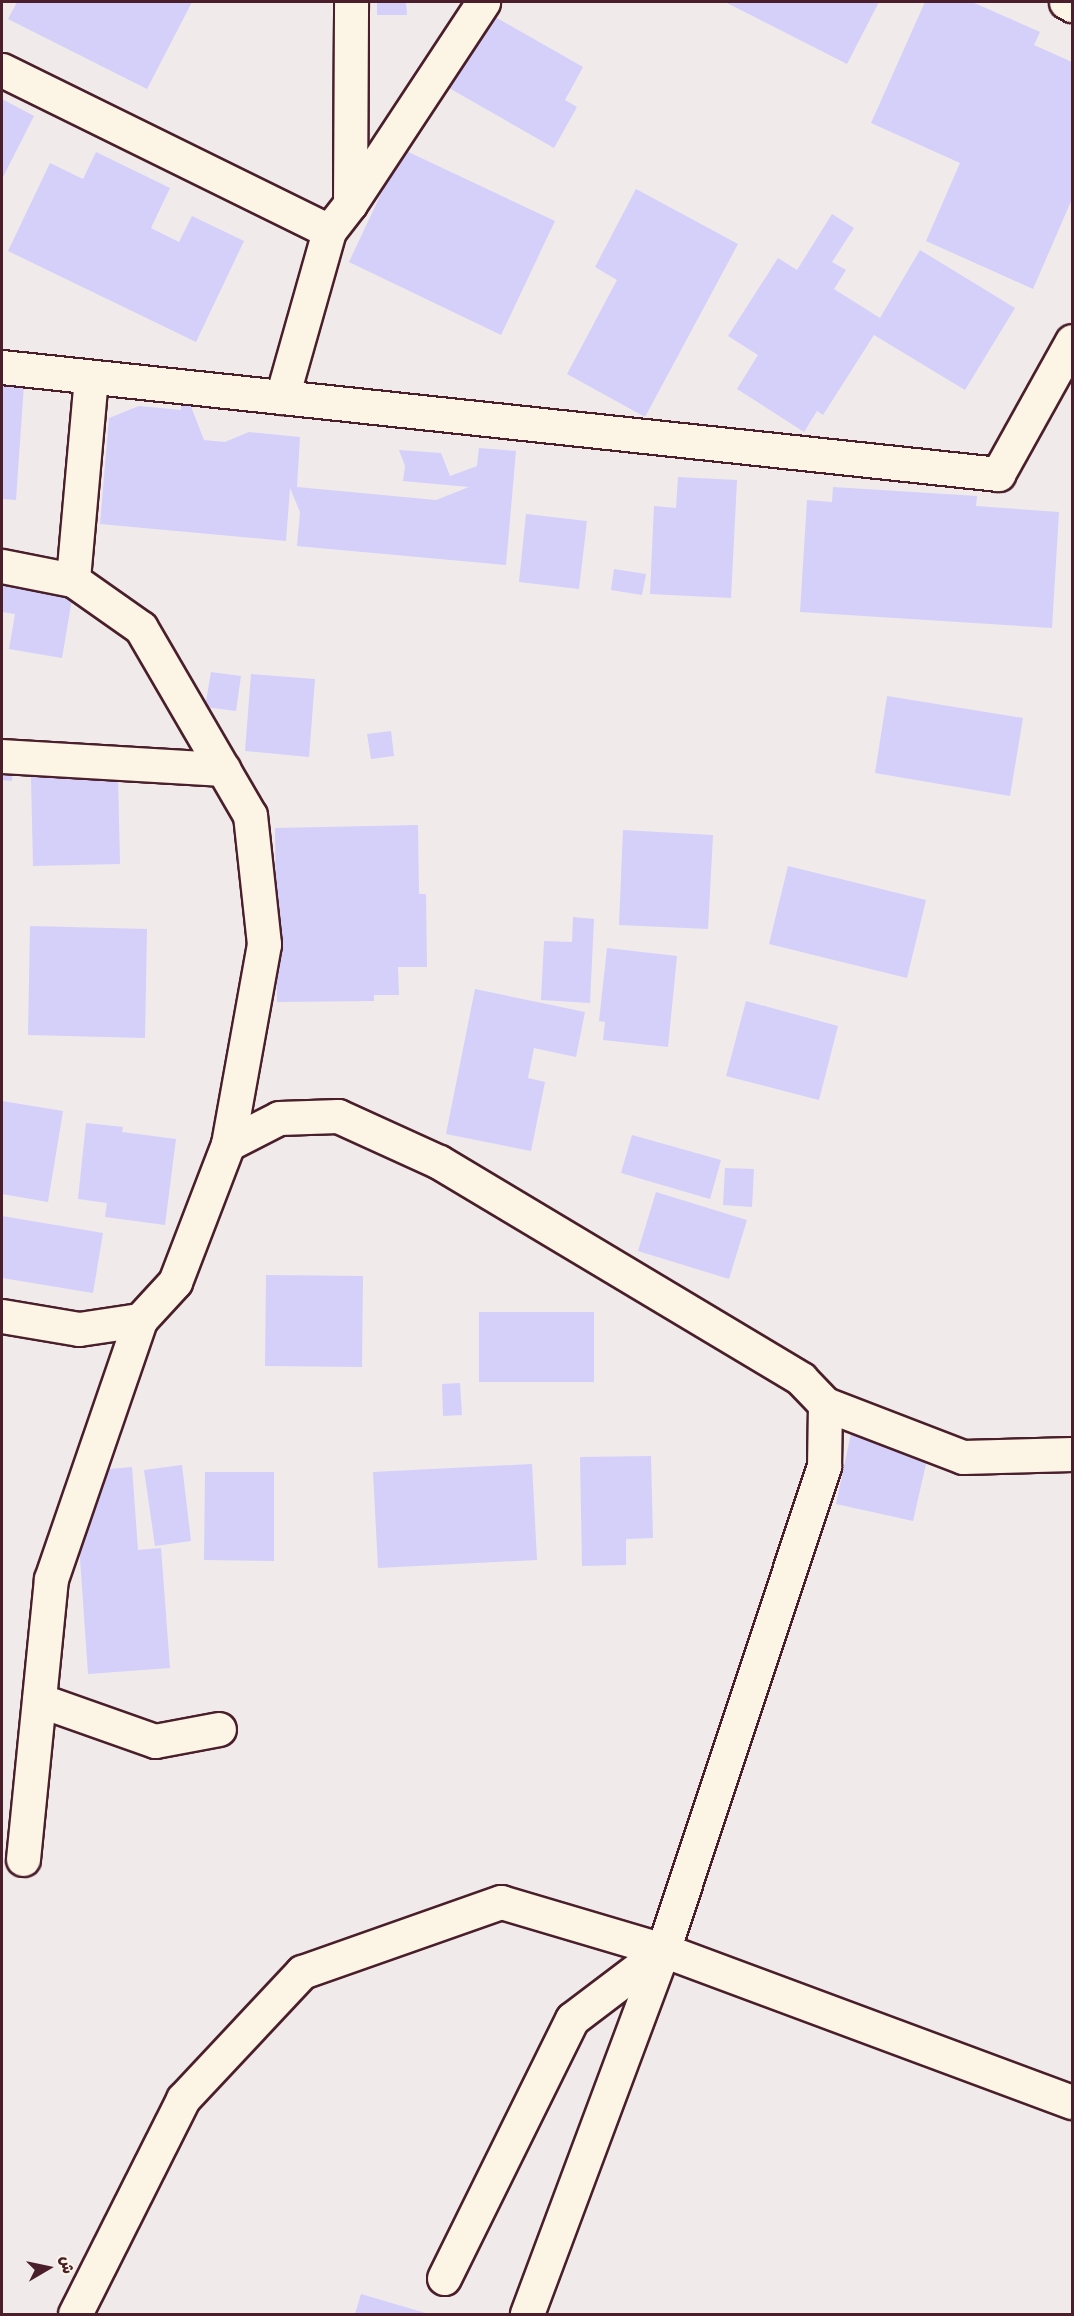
<!DOCTYPE html>
<html>
<head>
<meta charset="utf-8">
<style>
  body { margin:0 }
  #map { position:relative; width:1074px; height:2316px; overflow:hidden; background:#f0eaeb; font-family:"Balsamiq Sans","Playpen Sans Arabic",sans-serif }
  div>[style] { position:absolute }
  .building>* { inset:0; background:#d4d0f9 }
  .roads { filter:drop-shadow(2px 0 #4a1f2b) drop-shadow(-2px 0 #4a1f2b) drop-shadow(0 2px #4a1f2b) drop-shadow(0 -2px #4a1f2b) }
  .minor>* { height:33px; margin:-16.5px; padding:0 16.5px; transform-origin:16.5px; border-radius:16.5px; background:#fcf5e5 }
  span { translate:-50% -50%; white-space:nowrap; text-align:center; line-height:1.15; -webkit-text-stroke:6px #fcf5e5; paint-order:stroke }
  .frame { position:absolute; inset:0; border:3px solid #4a1f2b; pointer-events:none }
  .north { position:absolute; left:18px; top:2238px; width:60px; height:60px; -webkit-text-stroke:4px #fcf5e5; paint-order:stroke; rotate:81deg; font-size:16px; font-weight:700; line-height:24px; text-align:center; color:#4a1f2b }
  .north::after { content:''; display:block; margin:auto; width:21px; height:27px; background:#4a1f2b; clip-path:polygon(50% 0,100% 100%,50% 72%,0 100%) }
</style>
</head>
<body>
<div id="map">
  <div class="building">
    <i style="clip-path:polygon(17px 2px,192px 2px,147px 89px,8px 19px)"></i>
    <i style="clip-path:polygon(377px 2px,406px 2px,407px 15px,377px 15px)"></i>
    <i style="clip-path:polygon(725px 2px,879px 2px,847px 64px)"></i>
    <i style="clip-path:polygon(925px 2px,972px 2px,1040px 32px,1034px 45px,1072px 62px,1072px 199px,1033px 289px,926px 241px,960px 163px,871px 123px)"></i>
    <i style="clip-path:polygon(490px 14px,583px 67px,565px 100px,577px 107px,554px 148px,449px 88px)"></i>
    <i style="clip-path:polygon(2px 99px,34px 116px,2px 179px)"></i>
    <i style="clip-path:polygon(402px 149px,555px 221px,501px 335px,349px 262px)"></i>
    <i style="clip-path:polygon(96px 152px,170px 188px,151px 228px,179px 242px,192px 216px,244px 241px,196px 342px,8px 251px,50px 163px,83px 179px)"></i>
    <i style="clip-path:polygon(636px 189px,738px 244px,645px 417px,567px 374px,617px 280px,595px 267px)"></i>
    <i style="clip-path:polygon(832px 214px,854px 228px,832px 262px,846px 270px,834px 289px,880px 318px,920px 250px,1015px 308px,965px 390px,874px 335px,823px 415px,817px 411px,804px 432px,737px 389px,758px 355px,728px 336px,778px 258px,797px 270px)"></i>
    <i style="clip-path:polygon(2px 382px,24px 384px,16px 500px,2px 499px)"></i>
    <i style="clip-path:polygon(183px 386px,204px 440px,225px 442px,249px 432px,300px 437px,297px 487px,436px 500px,469px 487px,403px 481px,405px 466px,399px 450px,441px 453px,450px 476px,477px 466px,479px 448px,516px 451px,506px 565px,297px 546px,300px 512px,290px 488px,286px 541px,100px 524px,109px 418px,139px 406px,181px 410px)"></i>
    <i style="clip-path:polygon(678px 477px,737px 480px,731px 598px,650px 594px,654px 506px,676px 508px)"></i>
    <i style="clip-path:polygon(833px 487px,977px 496px,976px 506px,1059px 512px,1052px 628px,800px 612px,807px 500px,832px 502px)"></i>
    <i style="clip-path:polygon(526px 514px,587px 521px,579px 589px,519px 582px)"></i>
    <i style="clip-path:polygon(614px 569px,646px 574px,642px 595px,611px 590px)"></i>
    <i style="clip-path:polygon(2px 581px,73px 593px,62px 658px,9px 649px,15px 614px,2px 612px)"></i>
    <i style="clip-path:polygon(211px 672px,241px 676px,236px 711px,205px 707px)"></i>
    <i style="clip-path:polygon(251px 674px,315px 679px,309px 757px,245px 751px)"></i>
    <i style="clip-path:polygon(887px 696px,1023px 718px,1010px 796px,875px 773px)"></i>
    <i style="clip-path:polygon(391px 731px,394px 756px,371px 759px,367px 734px)"></i>
    <i style="clip-path:polygon(2px 756px,14px 757px,12px 781px,2px 780px)"></i>
    <i style="clip-path:polygon(118px 775px,120px 864px,33px 866px,31px 777px)"></i>
    <i style="clip-path:polygon(418px 825px,419px 894px,426px 894px,427px 967px,398px 967px,399px 995px,374px 995px,374px 1001px,277px 1002px,275px 828px)"></i>
    <i style="clip-path:polygon(623px 830px,713px 835px,708px 929px,619px 925px)"></i>
    <i style="clip-path:polygon(788px 866px,926px 900px,907px 978px,769px 944px)"></i>
    <i style="clip-path:polygon(573px 917px,594px 919px,590px 1003px,541px 1000px,544px 941px,572px 942px)"></i>
    <i style="clip-path:polygon(30px 926px,147px 929px,145px 1038px,28px 1035px)"></i>
    <i style="clip-path:polygon(607px 948px,677px 956px,668px 1047px,603px 1040px,605px 1022px,599px 1021px)"></i>
    <i style="clip-path:polygon(475px 989px,585px 1012px,576px 1057px,534px 1048px,528px 1078px,545px 1082px,531px 1151px,446px 1134px)"></i>
    <i style="clip-path:polygon(746px 1001px,838px 1026px,819px 1100px,726px 1076px)"></i>
    <i style="clip-path:polygon(2px 1101px,63px 1111px,48px 1202px,2px 1194px)"></i>
    <i style="clip-path:polygon(86px 1123px,123px 1127px,122px 1132px,176px 1139px,165px 1225px,105px 1217px,107px 1203px,78px 1199px)"></i>
    <i style="clip-path:polygon(632px 1135px,721px 1160px,710px 1199px,621px 1173px)"></i>
    <i style="clip-path:polygon(725px 1168px,754px 1169px,752px 1207px,723px 1205px)"></i>
    <i style="clip-path:polygon(656px 1192px,747px 1220px,729px 1279px,638px 1251px)"></i>
    <i style="clip-path:polygon(2px 1216px,103px 1233px,93px 1293px,2px 1278px)"></i>
    <i style="clip-path:polygon(266px 1275px,363px 1276px,362px 1367px,265px 1366px)"></i>
    <i style="clip-path:polygon(479px 1312px,594px 1312px,594px 1382px,479px 1382px)"></i>
    <i style="clip-path:polygon(460px 1383px,462px 1415px,443px 1416px,442px 1384px)"></i>
    <i style="clip-path:polygon(853px 1424px,931px 1442px,913px 1521px,836px 1504px)"></i>
    <i style="clip-path:polygon(651px 1456px,653px 1538px,626px 1539px,626px 1565px,582px 1566px,580px 1457px)"></i>
    <i style="clip-path:polygon(532px 1464px,537px 1560px,378px 1568px,373px 1472px)"></i>
    <i style="clip-path:polygon(182px 1465px,191px 1541px,155px 1546px,144px 1470px)"></i>
    <i style="clip-path:polygon(132px 1467px,138px 1550px,161px 1548px,170px 1668px,88px 1674px,74px 1472px)"></i>
    <i style="clip-path:polygon(205px 1472px,274px 1472px,274px 1561px,204px 1560px)"></i>
    <i style="clip-path:polygon(361px 2294px,429px 2314px,355px 2314px)"></i>
  </div>
  <div class="roads">
    <div class="minor">
      <i style="left:1066px;top:2px;width:7px;rotate:27deg"></i>
      <i style="left:2px;top:70px;width:364px;rotate:26.2deg"></i>
      <i style="left:329px;top:231px;width:34px;rotate:-52deg"></i>
      <i style="left:350px;top:204px;width:242px;rotate:-56.6deg"></i>
      <i style="left:350px;top:204px;width:202px;rotate:-89.7deg"></i>
      <i style="left:2px;top:367px;width:1002px;rotate:6.13deg"></i>
      <i style="left:998px;top:474px;width:152px;rotate:-60.9deg"></i>
      <i style="left:91px;top:377px;width:204px;rotate:95.1deg"></i>
      <i style="left:73px;top:580px;width:83px;rotate:35.2deg"></i>
      <i style="left:141px;top:628px;width:216px;rotate:59.8deg"></i>
      <i style="left:250px;top:815px;width:130px;rotate:83.8deg"></i>
      <i style="left:264px;top:944px;width:203px;rotate:100.2deg"></i>
      <i style="left:282px;top:397px;width:173px;rotate:-74.2deg"></i>
      <i style="left:2px;top:566px;width:72px;rotate:11.2deg"></i>
      <i style="left:2px;top:756px;width:222px;rotate:3.4deg"></i>
      <i style="left:2px;top:1316px;width:78px;rotate:9.6deg"></i>
      <i style="left:79px;top:1329px;width:62px;rotate:-8.4deg"></i>
      <i style="left:140px;top:1320px;width:52px;rotate:-47.4deg"></i>
      <i style="left:175px;top:1282px;width:148px;rotate:-69deg"></i>
      <i style="left:228px;top:1144px;width:57px;rotate:-27deg"></i>
      <i style="left:279px;top:1118px;width:59px;rotate:-1.9deg"></i>
      <i style="left:338px;top:1116px;width:111px;rotate:24.5deg"></i>
      <i style="left:439px;top:1162px;width:422px;rotate:30.9deg"></i>
      <i style="left:801px;top:1379px;width:35px;rotate:46deg"></i>
      <i style="left:825px;top:1404px;width:62px;rotate:90.9deg"></i>
      <i style="left:824px;top:1466px;width:510px;rotate:108.4deg"></i>
      <i style="left:663px;top:1950px;width:389px;rotate:110.5deg"></i>
      <i style="left:825px;top:1404px;width:148px;rotate:21deg"></i>
      <i style="left:963px;top:1457px;width:109px;rotate:-1.6deg"></i>
      <i style="left:39px;top:1700px;width:123px;rotate:19.5deg"></i>
      <i style="left:155px;top:1741px;width:65px;rotate:-10.6deg"></i>
      <i style="left:23px;top:1859px;width:281px;rotate:-84.3deg"></i>
      <i style="left:51px;top:1579px;width:274px;rotate:-71deg"></i>
      <i style="left:444px;top:2278px;width:289px;rotate:-63.7deg"></i>
      <i style="left:572px;top:2019px;width:114px;rotate:-37.2deg"></i>
      <i style="left:75px;top:2314px;width:241px;rotate:-63.3deg"></i>
      <i style="left:183px;top:2099px;width:174px;rotate:-46.9deg"></i>
      <i style="left:302px;top:1972px;width:211px;rotate:-19.4deg"></i>
      <i style="left:501px;top:1902px;width:169px;rotate:16.5deg"></i>
      <i style="left:663px;top:1950px;width:436px;rotate:20.4deg"></i>
    </div>
  </div>
  <div class="frame"></div>
  <div class="north">ش</div>
</div>
</body>
</html>
